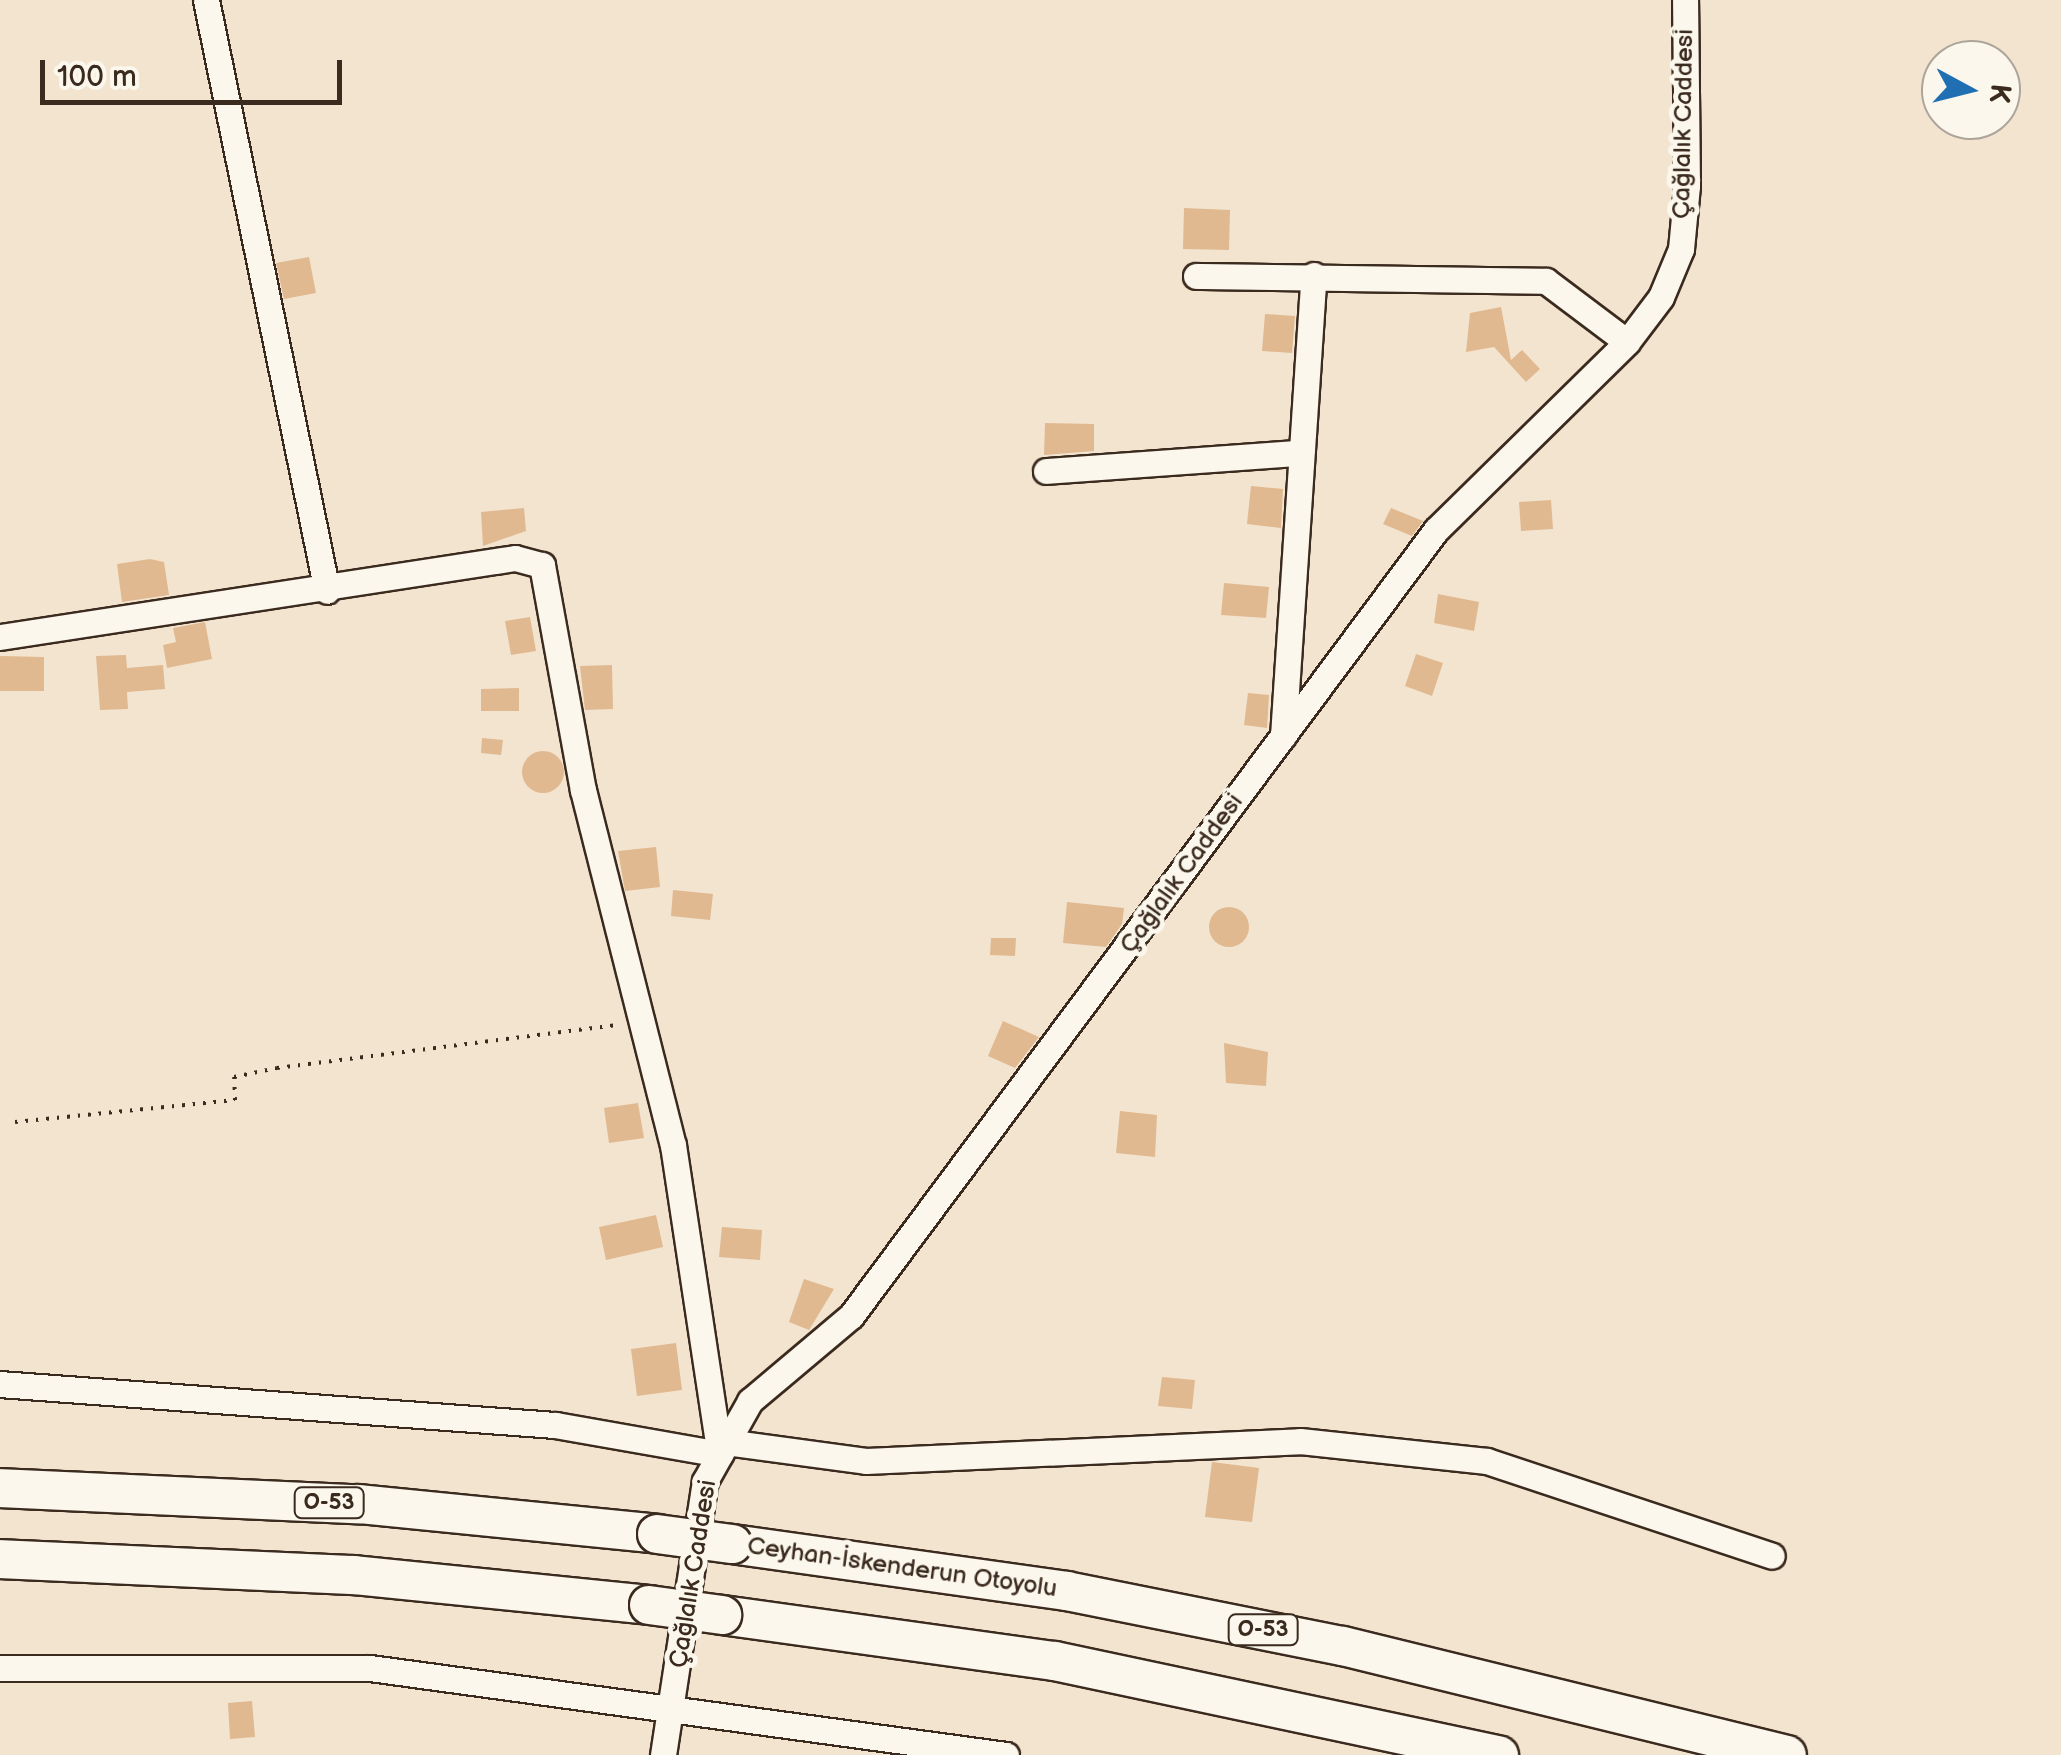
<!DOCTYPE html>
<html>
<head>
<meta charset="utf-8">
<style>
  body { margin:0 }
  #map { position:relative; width:2061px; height:1755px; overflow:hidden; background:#f3e4d0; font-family:"Balsamiq Sans",sans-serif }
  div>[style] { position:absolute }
  .building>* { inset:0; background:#e0b990 }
  .round { border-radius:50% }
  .path>* { height:4px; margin-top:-2px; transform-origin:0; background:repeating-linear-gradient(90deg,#3b2a1e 0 2.5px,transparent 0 10.5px) }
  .roads { filter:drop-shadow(2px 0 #3b2a1e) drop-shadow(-2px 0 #3b2a1e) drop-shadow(0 2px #3b2a1e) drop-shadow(0 -2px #3b2a1e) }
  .minor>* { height:25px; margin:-12.5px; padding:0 12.5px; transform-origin:12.5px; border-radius:12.5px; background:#fbf7ec }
  .highway>* { height:38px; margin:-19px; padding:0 19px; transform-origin:19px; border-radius:19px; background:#fbf7ec }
  .bridges { filter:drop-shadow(2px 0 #3b2a1e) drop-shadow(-2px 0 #3b2a1e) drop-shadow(0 2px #3b2a1e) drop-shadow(0 -2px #3b2a1e) }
  .highway-bridge>* { height:38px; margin:-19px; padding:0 19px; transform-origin:19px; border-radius:19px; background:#fbf7ec }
  span { translate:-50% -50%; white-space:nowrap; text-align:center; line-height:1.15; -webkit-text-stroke:10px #fbf7ec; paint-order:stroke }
  .shield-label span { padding:2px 8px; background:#fbf7ec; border:2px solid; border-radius:8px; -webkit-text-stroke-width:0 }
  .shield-label { font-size:22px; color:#3b2a1e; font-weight:700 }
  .street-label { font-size:25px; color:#3b2a1e }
  .north { position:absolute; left:1921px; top:40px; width:100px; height:100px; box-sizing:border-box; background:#fbf7ec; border:2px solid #aea59a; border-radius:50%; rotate:97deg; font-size:28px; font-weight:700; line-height:40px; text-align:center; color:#3b2a1e }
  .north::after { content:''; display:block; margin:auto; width:35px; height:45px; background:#1f6fb2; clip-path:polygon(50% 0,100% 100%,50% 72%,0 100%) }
  .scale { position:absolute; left:40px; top:60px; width:302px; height:45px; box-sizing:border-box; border:5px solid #3b2a1e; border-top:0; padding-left:12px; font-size:30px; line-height:35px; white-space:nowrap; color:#3b2a1e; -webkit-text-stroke:8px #fbf7ec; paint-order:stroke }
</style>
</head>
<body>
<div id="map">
  <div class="building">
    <i style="clip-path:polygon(1184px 208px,1230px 210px,1229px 250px,1183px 249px)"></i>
    <i style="clip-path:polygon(309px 257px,316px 293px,284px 299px,276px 263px)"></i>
    <i style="clip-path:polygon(1501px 307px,1511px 360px,1522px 350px,1540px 369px,1526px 382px,1494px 347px,1466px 352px,1470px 313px)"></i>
    <i style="clip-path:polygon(1265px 314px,1295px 316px,1292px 353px,1262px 351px)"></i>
    <i style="clip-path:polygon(1045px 423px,1094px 424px,1094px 451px,1044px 455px)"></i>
    <i style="clip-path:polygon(1251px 486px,1283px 489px,1281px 528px,1247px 524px)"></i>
    <i style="clip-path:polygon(1551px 500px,1553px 529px,1521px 531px,1519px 502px)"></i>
    <i style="clip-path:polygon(524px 508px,526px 531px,483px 546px,481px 512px)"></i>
    <i style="clip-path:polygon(1391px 508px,1423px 521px,1412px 536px,1383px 524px)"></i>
    <i style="clip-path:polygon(150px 559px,164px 562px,169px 595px,122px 602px,117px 564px)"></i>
    <i style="clip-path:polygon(1224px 583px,1269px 587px,1266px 618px,1221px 615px)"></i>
    <i style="clip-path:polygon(1438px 594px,1479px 602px,1474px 631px,1434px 623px)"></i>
    <i style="clip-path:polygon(530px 617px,536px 651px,511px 655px,505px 621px)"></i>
    <i style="clip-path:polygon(205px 622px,212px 659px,167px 668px,163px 645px,176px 642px,173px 628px)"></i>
    <i style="clip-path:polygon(1416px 654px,1443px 663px,1432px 696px,1405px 686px)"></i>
    <i style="clip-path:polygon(126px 655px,127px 668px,163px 665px,165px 689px,127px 692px,128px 709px,100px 710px,96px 656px)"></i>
    <i style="clip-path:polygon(0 656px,44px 657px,44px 691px,0 691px)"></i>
    <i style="clip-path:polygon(612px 665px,613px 709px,585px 710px,580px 666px)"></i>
    <i style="clip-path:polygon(519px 688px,519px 711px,481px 711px,481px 689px)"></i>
    <i style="clip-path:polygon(1248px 693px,1269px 695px,1267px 728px,1244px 725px)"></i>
    <i style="clip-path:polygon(482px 738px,503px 740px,501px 755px,481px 753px)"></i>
    <i class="round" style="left:522px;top:751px;width:42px;height:42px"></i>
    <i style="clip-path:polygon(656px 847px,660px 887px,625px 891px,618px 851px)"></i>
    <i style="clip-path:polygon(673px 890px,713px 894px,710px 920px,671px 916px)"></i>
    <i style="clip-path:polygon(1067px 902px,1124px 908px,1122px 924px,1106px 947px,1063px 943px)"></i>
    <i class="round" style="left:1209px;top:907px;width:40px;height:40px"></i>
    <i style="clip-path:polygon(991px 938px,1016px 938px,1015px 956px,990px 955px)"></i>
    <i style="clip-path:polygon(1003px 1021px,1039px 1037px,1015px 1068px,988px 1056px)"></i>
    <i style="clip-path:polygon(1224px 1043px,1268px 1052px,1266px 1086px,1226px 1083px)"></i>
    <i style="clip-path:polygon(638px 1103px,644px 1138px,609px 1143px,604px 1108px)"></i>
    <i style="clip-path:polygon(1120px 1111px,1157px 1115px,1155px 1157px,1116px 1153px)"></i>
    <i style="clip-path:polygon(656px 1215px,663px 1247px,606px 1260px,599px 1227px)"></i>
    <i style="clip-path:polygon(722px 1227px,762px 1230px,760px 1260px,719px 1257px)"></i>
    <i style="clip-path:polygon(804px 1279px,834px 1289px,809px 1330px,789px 1322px)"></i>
    <i style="clip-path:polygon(676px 1343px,682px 1390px,637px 1396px,631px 1349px)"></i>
    <i style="clip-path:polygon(1162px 1377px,1195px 1380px,1192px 1409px,1158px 1406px)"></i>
    <i style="clip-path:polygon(1212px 1462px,1259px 1468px,1252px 1522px,1205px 1517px)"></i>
    <i style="clip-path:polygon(252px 1701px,255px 1737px,230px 1739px,228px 1703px)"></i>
  </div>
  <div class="path">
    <i style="left:15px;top:1122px;width:221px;rotate:-5.7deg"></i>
    <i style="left:235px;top:1100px;width:23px;rotate:-92deg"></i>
    <i style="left:234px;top:1077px;width:44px;rotate:-11.8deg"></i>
    <i style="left:277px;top:1068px;width:345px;rotate:-7.2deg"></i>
  </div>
  <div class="roads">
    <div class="minor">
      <i style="left:206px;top:0;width:603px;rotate:78.43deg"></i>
      <i style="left:1196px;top:276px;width:350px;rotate:0.8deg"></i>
      <i style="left:1546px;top:281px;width:101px;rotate:37deg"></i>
      <i style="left:1046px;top:471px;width:252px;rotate:-4.1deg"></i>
      <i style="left:0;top:637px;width:521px;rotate:-8.72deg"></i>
      <i style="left:515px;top:558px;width:28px;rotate:15deg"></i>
      <i style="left:542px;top:565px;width:229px;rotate:79.7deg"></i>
      <i style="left:583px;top:790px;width:366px;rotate:75.8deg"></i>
      <i style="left:673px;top:1145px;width:313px;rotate:81.4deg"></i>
      <i style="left:720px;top:1454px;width:168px;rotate:-170deg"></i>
      <i style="left:555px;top:1425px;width:557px;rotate:-175.78deg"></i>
      <i style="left:1283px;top:736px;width:462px;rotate:-86.2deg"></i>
      <i style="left:726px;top:1442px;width:141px;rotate:7.7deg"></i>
      <i style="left:866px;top:1461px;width:434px;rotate:-2.6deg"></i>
      <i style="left:1300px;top:1441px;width:188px;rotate:6.1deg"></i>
      <i style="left:1487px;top:1461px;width:300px;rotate:18.4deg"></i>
      <i style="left:0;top:1668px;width:370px"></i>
      <i style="left:370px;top:1668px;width:642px;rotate:7.79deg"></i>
      <i style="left:663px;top:1755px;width:277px;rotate:-81.3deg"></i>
      <i style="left:705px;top:1481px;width:92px;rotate:-60.6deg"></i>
      <i style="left:750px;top:1401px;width:132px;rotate:-40.1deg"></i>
      <i style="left:851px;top:1316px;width:980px;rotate:-53.34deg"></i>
      <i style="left:1436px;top:530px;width:268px;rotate:-44.5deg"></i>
      <i style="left:1627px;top:342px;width:56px;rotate:-52.9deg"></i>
      <i style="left:1661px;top:297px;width:52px;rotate:-67.4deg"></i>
      <i style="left:1681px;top:249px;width:63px;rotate:-84.6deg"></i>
      <i style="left:1687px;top:186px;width:186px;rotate:-90.6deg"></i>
    </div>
    <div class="highway">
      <i style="left:0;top:1488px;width:359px;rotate:2.6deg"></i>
      <i style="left:359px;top:1504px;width:300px;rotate:5.7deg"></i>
      <i style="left:732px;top:1544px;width:338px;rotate:8deg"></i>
      <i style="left:1067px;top:1591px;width:281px;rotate:11.3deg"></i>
      <i style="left:1343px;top:1646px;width:457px;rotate:13.8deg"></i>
      <i style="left:0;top:1559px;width:354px;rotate:2.6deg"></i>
      <i style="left:354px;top:1575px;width:297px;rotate:5.8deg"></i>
      <i style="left:722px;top:1615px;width:336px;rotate:7.9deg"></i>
      <i style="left:1055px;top:1661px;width:454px;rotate:12deg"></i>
    </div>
  </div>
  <div class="bridges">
    <div class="highway-bridge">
      <i style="left:657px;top:1534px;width:76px;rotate:7.6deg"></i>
      <i style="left:649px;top:1605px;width:74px;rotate:7.8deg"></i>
    </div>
  </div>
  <div class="shield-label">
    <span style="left:329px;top:1503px">O-53</span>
    <span style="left:1263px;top:1630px">O-53</span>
  </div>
  <div class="street-label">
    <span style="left:1684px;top:124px;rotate:-89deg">Çağlalık Caddesi</span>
    <span style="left:1182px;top:874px;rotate:-54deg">Çağlalık Caddesi</span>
    <span style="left:902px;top:1568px;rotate:8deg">Ceyhan-İskenderun Otoyolu</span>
    <span style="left:694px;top:1574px;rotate:-81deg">Çağlalık Caddesi</span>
  </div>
  <div class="north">K</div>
  <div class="scale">100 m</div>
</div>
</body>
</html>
